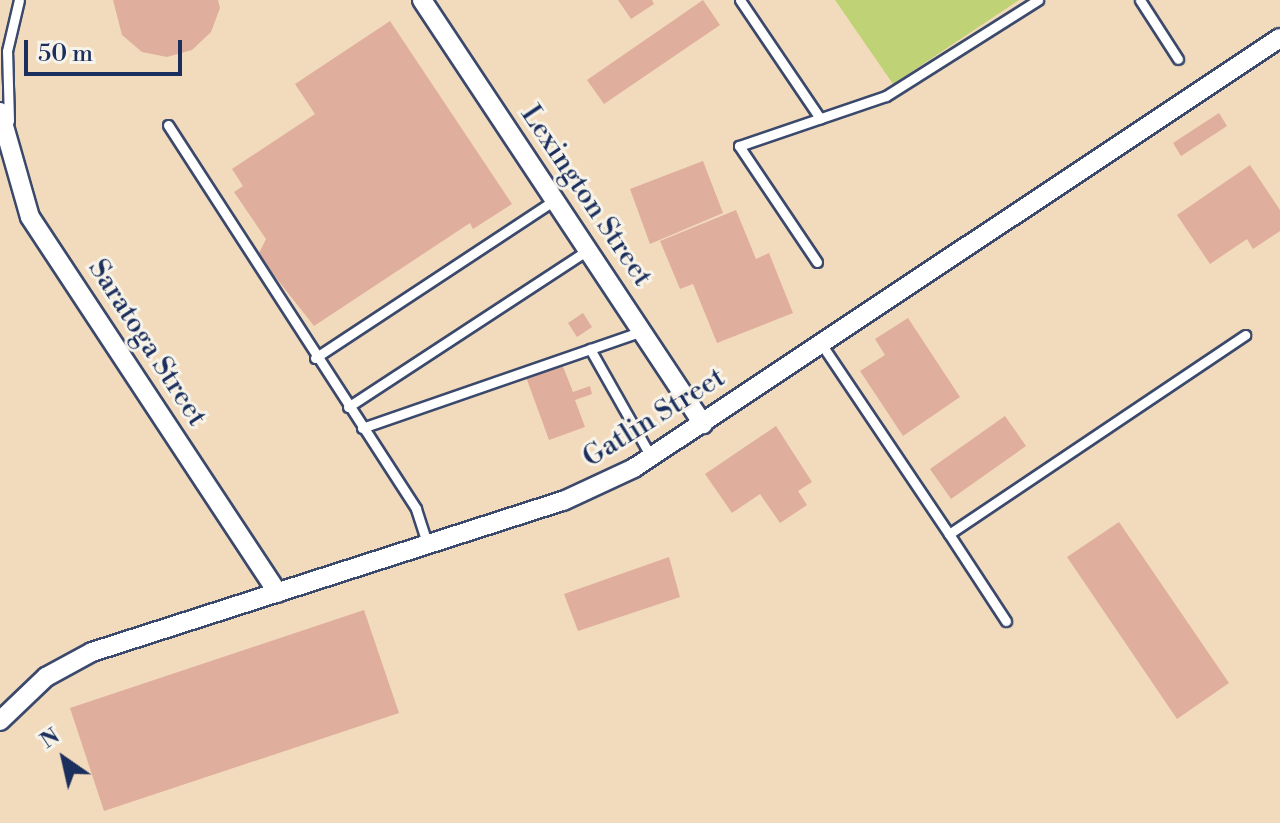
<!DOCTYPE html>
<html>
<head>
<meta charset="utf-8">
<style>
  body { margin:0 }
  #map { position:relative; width:1280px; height:823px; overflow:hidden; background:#f2dbbd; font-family:"Libre Bodoni",serif }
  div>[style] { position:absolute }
  .green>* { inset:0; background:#bfd275 }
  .building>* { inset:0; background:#e0ae9c }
  .roads { filter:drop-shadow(2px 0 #3b496c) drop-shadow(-2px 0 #3b496c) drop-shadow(0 2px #3b496c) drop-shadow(0 -2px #3b496c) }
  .lane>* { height:9px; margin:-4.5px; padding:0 4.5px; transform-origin:4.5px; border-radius:4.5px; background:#fff }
  .street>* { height:18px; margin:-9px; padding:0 9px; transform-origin:9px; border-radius:9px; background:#fff }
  span { translate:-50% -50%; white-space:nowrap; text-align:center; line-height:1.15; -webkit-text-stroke:6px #f7f3e8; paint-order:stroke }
  .street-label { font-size:28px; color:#1b2f5e }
  .north { position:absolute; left:24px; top:719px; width:80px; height:80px; -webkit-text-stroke:6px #f7f3e8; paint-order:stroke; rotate:326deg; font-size:22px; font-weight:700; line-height:32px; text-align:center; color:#1b2f5e }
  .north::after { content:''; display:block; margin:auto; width:28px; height:36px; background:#1b2f5e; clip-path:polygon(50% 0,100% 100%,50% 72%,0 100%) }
  .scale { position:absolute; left:24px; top:40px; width:158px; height:36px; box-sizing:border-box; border:4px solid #1b2f5e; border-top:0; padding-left:10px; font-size:24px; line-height:28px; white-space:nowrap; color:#1b2f5e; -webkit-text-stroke:6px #f7f3e8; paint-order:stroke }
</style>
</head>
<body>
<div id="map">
  <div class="green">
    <i style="clip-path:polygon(835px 0,1019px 0,893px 84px)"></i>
  </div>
  <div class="building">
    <i style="clip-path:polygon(113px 0,218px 0,220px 8px,211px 32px,192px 50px,167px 57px,142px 52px,122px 35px)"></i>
    <i style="clip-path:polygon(618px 0,652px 0,654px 4px,631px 19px)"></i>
    <i style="clip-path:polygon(703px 0,720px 25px,604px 104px,587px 80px)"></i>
    <i style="clip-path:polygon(390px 21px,512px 204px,473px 229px,470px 223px,314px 326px,258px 255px,266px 239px,234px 192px,243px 186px,232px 169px,315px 114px,295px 84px)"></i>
    <i style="clip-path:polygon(1219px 113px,1227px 126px,1181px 156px,1173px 143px)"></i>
    <i style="clip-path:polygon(703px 161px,723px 213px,650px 244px,630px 189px)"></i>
    <i style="clip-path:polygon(1250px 165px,1280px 210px,1280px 231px,1253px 249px,1247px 239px,1210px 264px,1177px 215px)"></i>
    <i style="clip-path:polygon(736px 210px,756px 259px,769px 253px,793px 313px,717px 343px,693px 284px,680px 289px,660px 241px)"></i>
    <i style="clip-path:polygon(583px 313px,592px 327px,577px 337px,568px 323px)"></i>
    <i style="clip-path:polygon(908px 318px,960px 397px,903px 436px,860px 371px,885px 355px,875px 339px)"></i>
    <i style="clip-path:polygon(562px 364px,573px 392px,590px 386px,592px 394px,575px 400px,585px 427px,549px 440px,526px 377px)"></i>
    <i style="clip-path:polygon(1005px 416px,1026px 446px,951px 499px,930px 469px)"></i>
    <i style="clip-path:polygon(776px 426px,812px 482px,798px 491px,807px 505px,780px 523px,760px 494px,732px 513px,705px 474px)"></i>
    <i style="clip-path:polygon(1119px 522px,1229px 683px,1177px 719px,1067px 557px)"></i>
    <i style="clip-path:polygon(669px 557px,680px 597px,578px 631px,564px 594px)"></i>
    <i style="clip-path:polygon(364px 610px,399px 713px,104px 811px,70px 708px)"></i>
  </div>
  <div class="roads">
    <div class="lane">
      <i style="left:740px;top:0;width:143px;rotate:55.9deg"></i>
      <i style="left:1140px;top:0;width:70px;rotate:57.2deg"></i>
      <i style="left:9px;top:121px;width:70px;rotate:-91.6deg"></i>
      <i style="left:7px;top:51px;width:52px;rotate:-76.8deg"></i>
      <i style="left:168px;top:125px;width:457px;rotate:57.1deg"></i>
      <i style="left:416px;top:509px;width:39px;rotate:72deg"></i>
      <i style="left:817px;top:262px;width:140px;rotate:-123.9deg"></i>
      <i style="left:739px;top:146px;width:155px;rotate:-18.8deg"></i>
      <i style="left:886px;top:96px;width:180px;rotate:-32.3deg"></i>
      <i style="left:822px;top:345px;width:228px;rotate:56.1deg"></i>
      <i style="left:949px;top:534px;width:357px;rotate:-33.9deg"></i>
      <i style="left:590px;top:349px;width:124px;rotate:60.5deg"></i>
      <i style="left:315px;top:358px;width:287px;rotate:-33.4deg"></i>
      <i style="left:348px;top:407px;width:287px;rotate:-33.2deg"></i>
      <i style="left:362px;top:428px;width:296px;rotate:-19.1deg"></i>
      <i style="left:949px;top:534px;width:104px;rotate:56.8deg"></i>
    </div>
    <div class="street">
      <i style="left:422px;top:0;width:509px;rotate:56.47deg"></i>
      <i style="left:0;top:112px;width:109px;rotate:74.1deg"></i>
      <i style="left:30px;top:217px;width:450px;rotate:56.6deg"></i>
      <i style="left:0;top:721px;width:64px;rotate:-43.7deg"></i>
      <i style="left:46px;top:677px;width:52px;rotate:-28.5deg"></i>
      <i style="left:92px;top:652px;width:495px;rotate:-17.8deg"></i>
      <i style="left:563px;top:501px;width:78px;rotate:-24.9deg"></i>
      <i style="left:634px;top:468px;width:776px;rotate:-33.65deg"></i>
    </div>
  </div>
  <div class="street-label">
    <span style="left:586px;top:196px;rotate:56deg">Lexington Street</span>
    <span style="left:147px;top:343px;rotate:57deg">Saratoga Street</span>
    <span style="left:654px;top:418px;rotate:-32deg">Gatlin Street</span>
  </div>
  <div class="north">N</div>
  <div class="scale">50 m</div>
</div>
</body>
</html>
